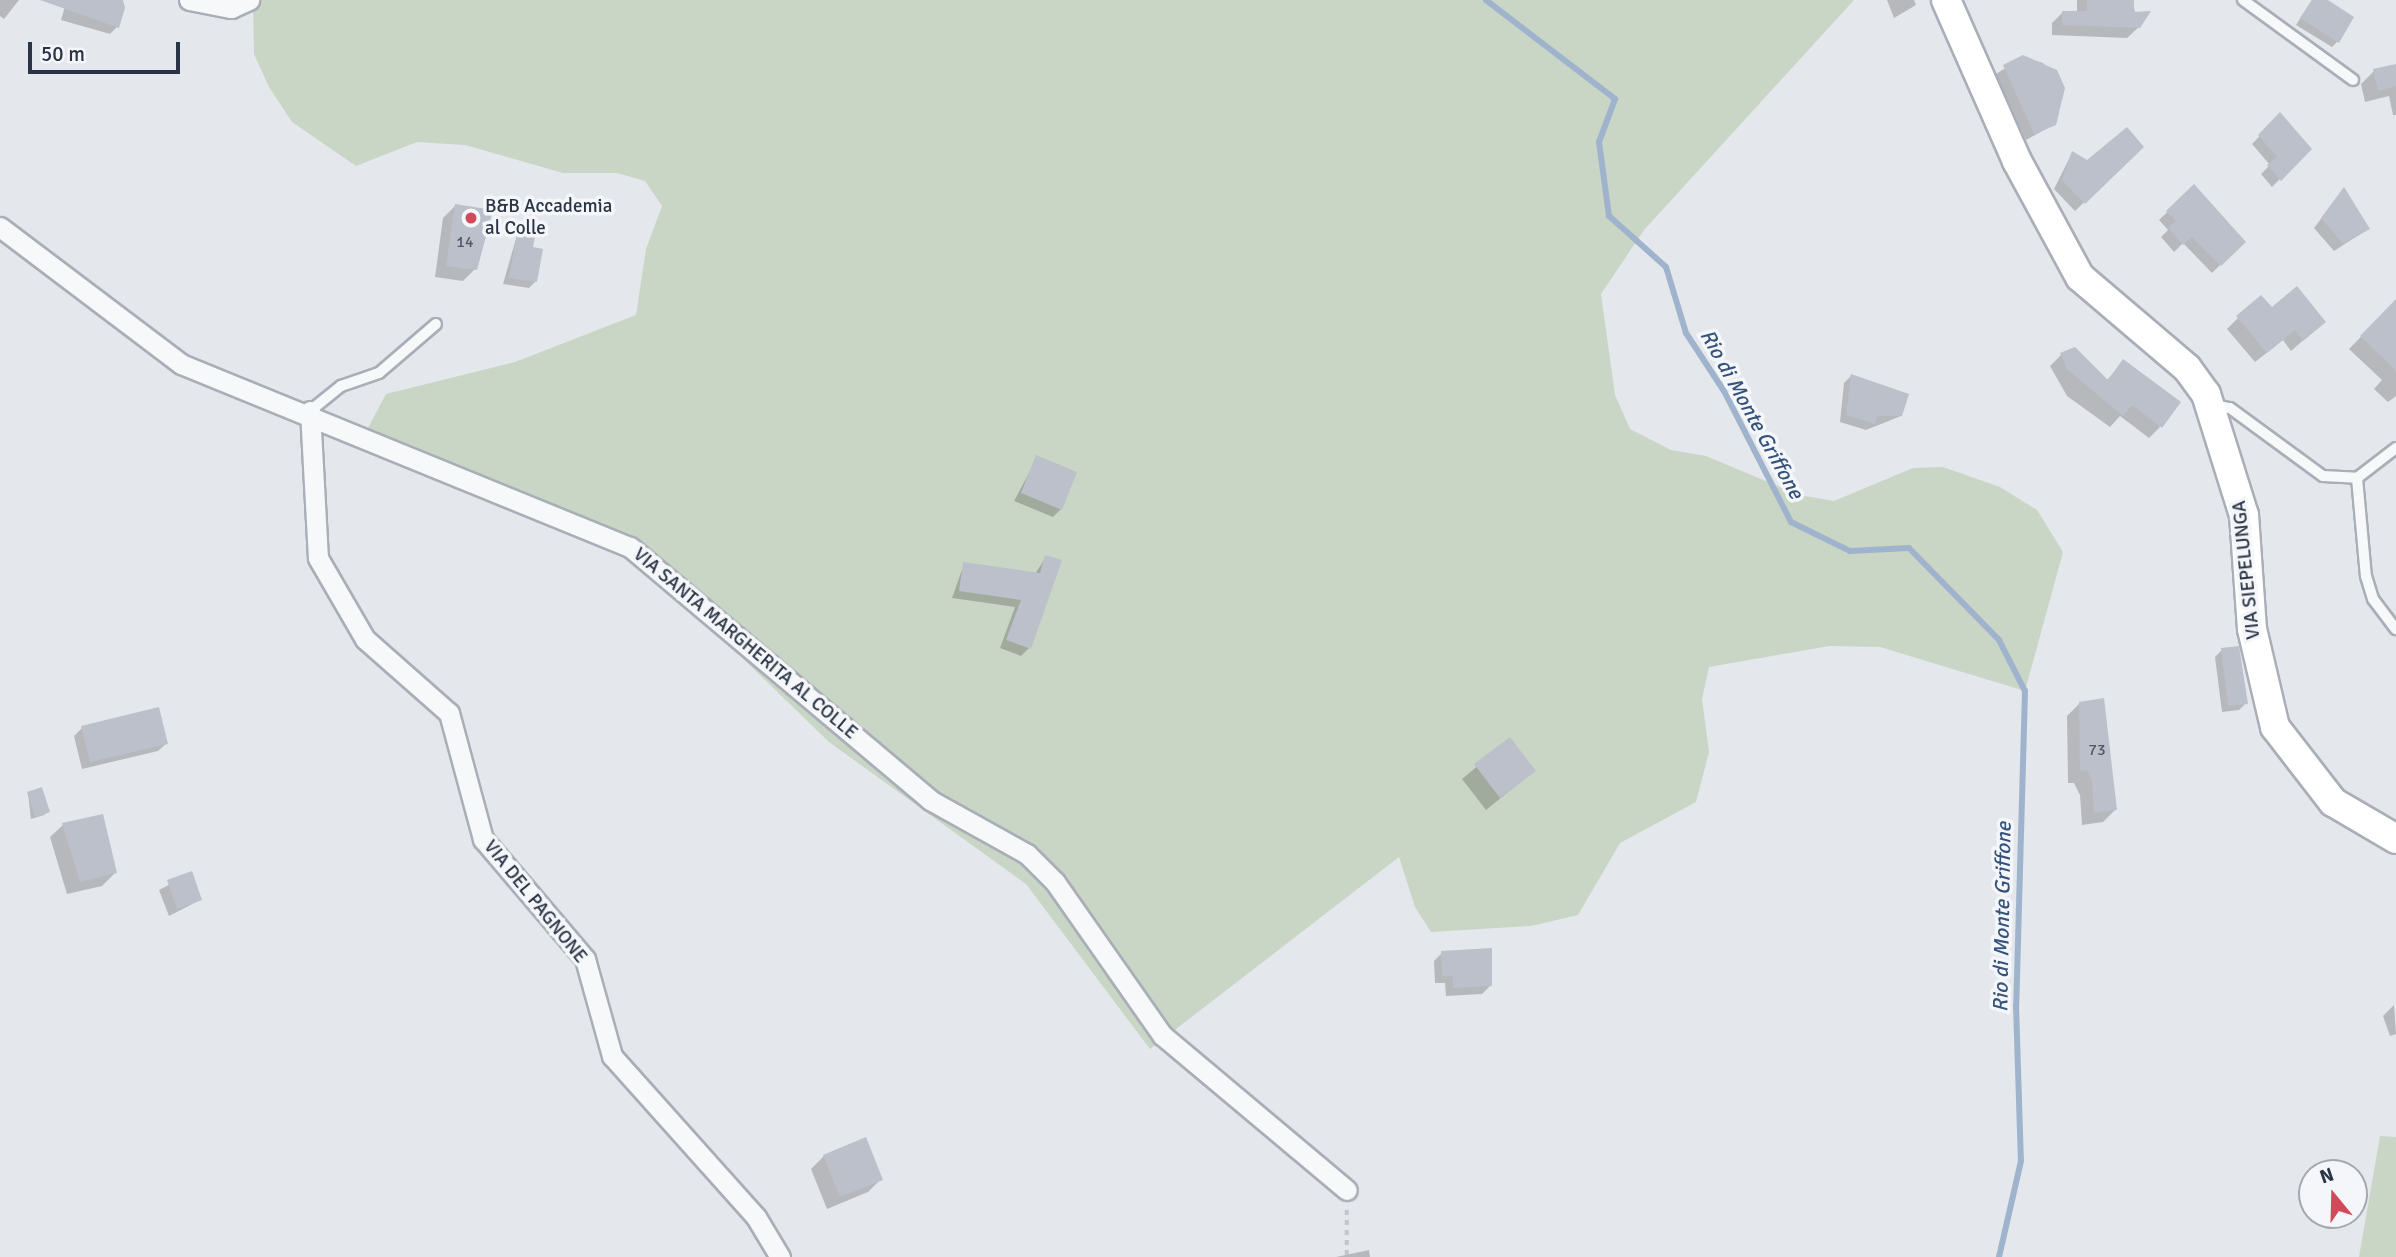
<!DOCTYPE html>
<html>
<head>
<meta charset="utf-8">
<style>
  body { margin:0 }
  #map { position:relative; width:2396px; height:1257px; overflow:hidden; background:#e4e7ec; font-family:Signika,sans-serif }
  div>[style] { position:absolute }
  .green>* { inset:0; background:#c9d6c5 }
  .shadow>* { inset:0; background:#0003 }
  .stream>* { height:6px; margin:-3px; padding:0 3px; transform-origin:3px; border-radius:3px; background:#9fb4cc }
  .building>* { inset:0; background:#bbc0ca }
  .path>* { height:3.5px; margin-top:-1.75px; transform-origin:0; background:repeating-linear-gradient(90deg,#c2c5cb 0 5px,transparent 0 10px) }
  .roads { filter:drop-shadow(2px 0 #a9aeb7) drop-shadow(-2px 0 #a9aeb7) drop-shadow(0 2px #a9aeb7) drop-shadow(0 -2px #a9aeb7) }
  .lane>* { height:10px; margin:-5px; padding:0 5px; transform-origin:5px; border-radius:5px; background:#f7f8fa }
  .street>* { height:19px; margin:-9.5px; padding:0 9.5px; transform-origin:9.5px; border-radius:9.5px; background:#f7f8fa }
  .secondary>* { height:28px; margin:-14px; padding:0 14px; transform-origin:14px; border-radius:14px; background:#fff }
  .dots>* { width:19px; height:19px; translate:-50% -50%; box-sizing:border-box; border:4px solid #f4f6f9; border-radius:50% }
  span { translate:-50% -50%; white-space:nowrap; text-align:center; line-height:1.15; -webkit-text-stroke:7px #f4f6f9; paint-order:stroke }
  .number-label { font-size:16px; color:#4f5766 }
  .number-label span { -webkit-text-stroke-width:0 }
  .poi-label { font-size:19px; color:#2b3445 }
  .left { translate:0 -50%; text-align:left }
  .street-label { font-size:19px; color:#2b3445 }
  .water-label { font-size:21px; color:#34527a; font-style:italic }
  .north { position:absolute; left:2298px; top:1159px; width:70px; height:70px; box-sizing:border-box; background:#f4f6f9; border:2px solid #a4a8b1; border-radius:50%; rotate:341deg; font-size:19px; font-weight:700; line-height:28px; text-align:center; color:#2b3445 }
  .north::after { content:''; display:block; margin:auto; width:24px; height:32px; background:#d1495b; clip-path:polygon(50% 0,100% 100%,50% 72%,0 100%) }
  .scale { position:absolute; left:28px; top:42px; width:152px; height:32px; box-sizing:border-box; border:4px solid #2b3445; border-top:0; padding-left:9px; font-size:21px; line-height:24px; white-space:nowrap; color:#2b3445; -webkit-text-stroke:5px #f4f6f9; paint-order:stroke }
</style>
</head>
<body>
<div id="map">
  <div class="green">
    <i style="clip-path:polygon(253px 0,1854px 0,1644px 230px,1601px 294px,1615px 395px,1630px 429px,1671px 450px,1706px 456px,1799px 495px,1834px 501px,1913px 468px,1943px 467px,2000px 487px,2037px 510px,2063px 552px,2025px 691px,1880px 647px,1829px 646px,1709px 667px,1702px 699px,1709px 752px,1696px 802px,1620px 843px,1578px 915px,1531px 926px,1431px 932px,1415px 907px,1399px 857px,1150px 1049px,1026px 884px,829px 742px,628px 547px,522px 491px,359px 445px,386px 394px,515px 362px,636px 315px,646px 249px,662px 206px,645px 181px,617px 173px,563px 173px,465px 145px,417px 142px,356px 166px,292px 122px,269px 87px,254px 54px)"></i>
    <i style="clip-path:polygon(2380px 1136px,2396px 1137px,2396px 1257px,2359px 1257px)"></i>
  </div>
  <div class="shadow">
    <i style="clip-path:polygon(0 0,19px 0,4px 19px,0 16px)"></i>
    <i style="clip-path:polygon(67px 0,121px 0,117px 27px,110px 34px,61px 20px)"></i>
    <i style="clip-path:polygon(1887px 0,1914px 0,1916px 5px,1894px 18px)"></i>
    <i style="clip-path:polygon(2077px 0,2132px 0,2139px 27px,2127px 38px,2052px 35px,2052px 23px,2063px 12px,2077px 13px)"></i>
    <i style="clip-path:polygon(2312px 0,2325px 0,2337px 42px,2332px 47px,2296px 25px)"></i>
    <i style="clip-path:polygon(2023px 57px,2043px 63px,2063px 88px,2055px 124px,2026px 140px,1996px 74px)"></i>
    <i style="clip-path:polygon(2396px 67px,2396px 115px,2393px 115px,2389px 96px,2365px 102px,2361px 84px,2374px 71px)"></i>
    <i style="clip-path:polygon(2280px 115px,2310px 149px,2272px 187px,2261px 174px,2270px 165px,2252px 144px)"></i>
    <i style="clip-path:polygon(2142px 147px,2075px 211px,2054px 189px,2072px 153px,2087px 163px)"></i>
    <i style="clip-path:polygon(2194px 187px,2243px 242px,2212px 273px,2183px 243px,2174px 252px,2161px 237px,2168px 230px,2159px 220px)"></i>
    <i style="clip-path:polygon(2343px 190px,2368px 229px,2334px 251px,2314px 228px)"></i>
    <i style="clip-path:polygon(455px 206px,475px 269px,463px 281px,435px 277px,443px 218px)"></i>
    <i style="clip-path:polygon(517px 235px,531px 249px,536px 281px,529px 288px,503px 284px)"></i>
    <i style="clip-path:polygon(2396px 301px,2396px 396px,2388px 402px,2374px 389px,2382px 380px,2349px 349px)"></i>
    <i style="clip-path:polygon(2271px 309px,2324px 322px,2291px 351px,2283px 340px,2255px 362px,2227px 329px,2238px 318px)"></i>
    <i style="clip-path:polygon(2061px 355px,2107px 380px,2123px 362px,2160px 427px,2149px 438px,2120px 416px,2110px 427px,2067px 396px,2050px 366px)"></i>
    <i style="clip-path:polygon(1851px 376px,1901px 416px,1866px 430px,1840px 422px,1844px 383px)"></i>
    <i style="clip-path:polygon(1037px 458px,1061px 509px,1053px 517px,1014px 501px)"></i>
    <i style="clip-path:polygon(1046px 557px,1029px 648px,1021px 656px,1000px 648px,1015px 607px,952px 598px,964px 564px,1035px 574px)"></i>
    <i style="clip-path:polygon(2222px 650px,2246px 703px,2239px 710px,2222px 712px,2215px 657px)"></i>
    <i style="clip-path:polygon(2080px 703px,2116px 809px,2103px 822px,2082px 825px,2080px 795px,2074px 783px,2068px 783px,2067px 716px)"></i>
    <i style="clip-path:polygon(82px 728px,167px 743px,158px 751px,82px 769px,74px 736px)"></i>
    <i style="clip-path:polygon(1510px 739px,1534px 771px,1486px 810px,1462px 779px)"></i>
    <i style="clip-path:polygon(28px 794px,48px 812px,44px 815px,31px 819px)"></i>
    <i style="clip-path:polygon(63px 825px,115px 873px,102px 886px,67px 894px,50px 837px)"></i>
    <i style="clip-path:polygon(191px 873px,200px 900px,169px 916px,159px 890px)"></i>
    <i style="clip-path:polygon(1442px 953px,1490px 986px,1482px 994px,1446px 996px,1445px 983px,1435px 983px,1434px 961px)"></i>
    <i style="clip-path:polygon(2394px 1005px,2396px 1034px,2390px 1036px,2383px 1016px)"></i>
    <i style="clip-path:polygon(824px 1156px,881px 1179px,868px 1192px,827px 1209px,811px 1169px)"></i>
    <i style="clip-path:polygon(1369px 1250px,1370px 1257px,1336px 1257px)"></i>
  </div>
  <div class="stream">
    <i style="left:1486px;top:0;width:163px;rotate:37.5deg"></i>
    <i style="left:1615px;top:99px;width:46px;rotate:110.4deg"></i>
    <i style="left:1599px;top:142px;width:75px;rotate:82.3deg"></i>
    <i style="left:1609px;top:216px;width:76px;rotate:41.8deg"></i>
    <i style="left:1666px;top:267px;width:69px;rotate:73.1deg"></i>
    <i style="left:1686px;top:333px;width:69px;rotate:56.8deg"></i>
    <i style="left:1724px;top:391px;width:147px;rotate:62.9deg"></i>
    <i style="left:1791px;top:522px;width:66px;rotate:26.2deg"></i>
    <i style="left:1850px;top:551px;width:59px;rotate:-2.9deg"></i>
    <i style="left:1909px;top:548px;width:129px;rotate:45.6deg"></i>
    <i style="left:1999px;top:640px;width:57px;rotate:63deg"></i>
    <i style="left:2025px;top:691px;width:314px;rotate:91.6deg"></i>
    <i style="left:2016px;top:1005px;width:156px;rotate:88.2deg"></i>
    <i style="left:2021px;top:1161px;width:98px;rotate:102.9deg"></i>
  </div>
  <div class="building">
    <i style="clip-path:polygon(40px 0,123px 0,125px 8px,119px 28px)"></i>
    <i style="clip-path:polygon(2087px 0,2134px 0,2134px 12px,2151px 11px,2140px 28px,2062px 25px,2062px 11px,2087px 11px)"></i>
    <i style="clip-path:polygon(2312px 0,2328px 0,2354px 17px,2339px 43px,2300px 18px)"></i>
    <i style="clip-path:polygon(2023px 55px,2057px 70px,2065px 88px,2056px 125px,2034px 134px,2003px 65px)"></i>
    <i style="clip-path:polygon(2396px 64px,2396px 86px,2378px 91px,2373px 69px)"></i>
    <i style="clip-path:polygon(2280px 112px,2312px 149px,2281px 181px,2267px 165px,2277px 157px,2258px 135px)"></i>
    <i style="clip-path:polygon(2127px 127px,2144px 147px,2085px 204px,2062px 180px,2072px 151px,2087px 160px)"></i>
    <i style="clip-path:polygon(2194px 184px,2246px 242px,2221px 266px,2192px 237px,2183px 245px,2168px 228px,2176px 221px,2166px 211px)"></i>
    <i style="clip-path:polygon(2344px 187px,2370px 229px,2343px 244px,2321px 218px)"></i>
    <i style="clip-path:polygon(455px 204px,493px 210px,477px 270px,446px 266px)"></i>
    <i style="clip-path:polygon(517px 234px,535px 237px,533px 247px,543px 249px,537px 282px,509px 278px)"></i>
    <i style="clip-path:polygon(2297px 286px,2326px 322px,2303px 341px,2295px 330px,2267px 353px,2236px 316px,2261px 295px,2272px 307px)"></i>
    <i style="clip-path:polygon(2396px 299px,2396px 371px,2360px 336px)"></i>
    <i style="clip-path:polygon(2075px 347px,2108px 380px,2123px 359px,2181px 402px,2162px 428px,2132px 405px,2123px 416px,2067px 369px,2060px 353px)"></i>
    <i style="clip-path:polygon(1851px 374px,1909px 394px,1902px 416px,1877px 416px,1875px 424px,1846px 415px)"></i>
    <i style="clip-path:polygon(1036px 455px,1077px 472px,1062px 510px,1021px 493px)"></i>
    <i style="clip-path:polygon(1045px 555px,1062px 560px,1031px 649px,1006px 640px,1021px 600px,959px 591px,963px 562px,1040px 573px)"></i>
    <i style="clip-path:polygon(2239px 646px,2248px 704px,2228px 706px,2221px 648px)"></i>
    <i style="clip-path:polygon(2104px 698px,2117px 810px,2094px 813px,2092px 781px,2087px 770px,2080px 771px,2079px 702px)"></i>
    <i style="clip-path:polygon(159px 707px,168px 744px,90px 762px,81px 726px)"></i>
    <i style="clip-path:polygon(1510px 737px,1536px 771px,1500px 798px,1474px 764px)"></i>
    <i style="clip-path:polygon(42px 787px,50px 812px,35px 817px,27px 792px)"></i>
    <i style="clip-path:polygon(103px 814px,117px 873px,80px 882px,62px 823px)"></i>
    <i style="clip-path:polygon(192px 871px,202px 900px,177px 909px,167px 880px)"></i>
    <i style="clip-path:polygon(1492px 948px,1492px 986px,1453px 988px,1453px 976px,1442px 976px,1441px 951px)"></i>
    <i style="clip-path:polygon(866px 1137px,883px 1180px,840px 1197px,823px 1155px)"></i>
  </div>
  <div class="path">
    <i style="left:1347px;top:1210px;width:47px;rotate:90deg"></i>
  </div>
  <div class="roads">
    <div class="lane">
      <i style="left:2243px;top:0;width:136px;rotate:36deg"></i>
      <i style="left:2214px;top:405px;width:16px;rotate:11deg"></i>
      <i style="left:2230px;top:408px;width:115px;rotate:36.2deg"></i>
      <i style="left:2323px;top:476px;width:34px;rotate:3deg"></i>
      <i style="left:2357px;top:478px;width:49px;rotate:-37.6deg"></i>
      <i style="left:310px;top:411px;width:40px;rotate:-39deg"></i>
      <i style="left:341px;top:386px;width:40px;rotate:-18.9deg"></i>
      <i style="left:379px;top:373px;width:75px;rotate:-40.7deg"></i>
      <i style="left:2357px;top:478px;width:98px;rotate:84.8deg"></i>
      <i style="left:2366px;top:576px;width:24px;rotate:73deg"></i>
      <i style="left:2373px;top:599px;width:38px;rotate:53deg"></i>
    </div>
    <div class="street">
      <i style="left:189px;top:0;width:43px;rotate:10.8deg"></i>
      <i style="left:231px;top:8px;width:20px;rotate:-24deg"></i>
      <i style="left:0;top:227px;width:227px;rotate:37.1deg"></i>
      <i style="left:181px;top:364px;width:485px;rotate:22.2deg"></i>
      <i style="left:630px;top:547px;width:392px;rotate:40.1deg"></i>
      <i style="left:930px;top:800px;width:111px;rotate:29.1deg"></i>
      <i style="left:1027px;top:854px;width:40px;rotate:45deg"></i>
      <i style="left:1055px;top:882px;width:187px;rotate:55deg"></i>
      <i style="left:1162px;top:1035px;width:241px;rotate:40deg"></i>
      <i style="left:310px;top:411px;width:147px;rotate:86.9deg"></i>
      <i style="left:318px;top:558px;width:94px;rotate:59.9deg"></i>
      <i style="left:365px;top:639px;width:112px;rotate:41.4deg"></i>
      <i style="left:449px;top:713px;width:131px;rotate:74.9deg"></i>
      <i style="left:483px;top:839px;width:157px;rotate:49.6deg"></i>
      <i style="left:585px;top:959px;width:101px;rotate:74.4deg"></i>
      <i style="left:612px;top:1056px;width:216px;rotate:48.2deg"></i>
      <i style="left:756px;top:1217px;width:47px;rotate:59deg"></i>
    </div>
    <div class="secondary">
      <i style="left:1946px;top:0;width:176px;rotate:66.2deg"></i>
      <i style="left:2017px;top:161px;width:132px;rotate:61.5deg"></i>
      <i style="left:2080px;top:277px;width:140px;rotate:40.4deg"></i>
      <i style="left:2187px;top:368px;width:32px;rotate:54deg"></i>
      <i style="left:2206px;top:394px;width:127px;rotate:72.6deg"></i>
      <i style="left:2244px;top:515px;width:114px;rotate:86deg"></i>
      <i style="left:2252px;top:629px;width:101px;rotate:76.8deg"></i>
      <i style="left:2275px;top:727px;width:95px;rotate:52.3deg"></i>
      <i style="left:2333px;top:802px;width:73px;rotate:30.4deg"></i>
    </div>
  </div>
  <div class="dots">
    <i style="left:471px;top:218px;background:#d1495b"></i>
  </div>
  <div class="number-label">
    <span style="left:465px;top:242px">14</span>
    <span style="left:2097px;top:750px">73</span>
  </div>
  <div class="poi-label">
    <span class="left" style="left:485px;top:218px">B&amp;B Accademia<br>al Colle</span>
  </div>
  <div class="street-label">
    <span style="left:2247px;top:570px;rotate:-96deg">VIA SIEPELUNGA</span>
    <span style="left:745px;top:644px;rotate:40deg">VIA SANTA MARGHERITA AL COLLE</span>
    <span style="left:535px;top:902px;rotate:51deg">VIA DEL PAGNONE</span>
  </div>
  <div class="water-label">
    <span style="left:1752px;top:414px;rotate:61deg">Rio di Monte Griffone</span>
    <span style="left:2002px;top:917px;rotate:-89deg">Rio di Monte Griffone</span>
  </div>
  <div class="north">N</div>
  <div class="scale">50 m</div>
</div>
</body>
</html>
